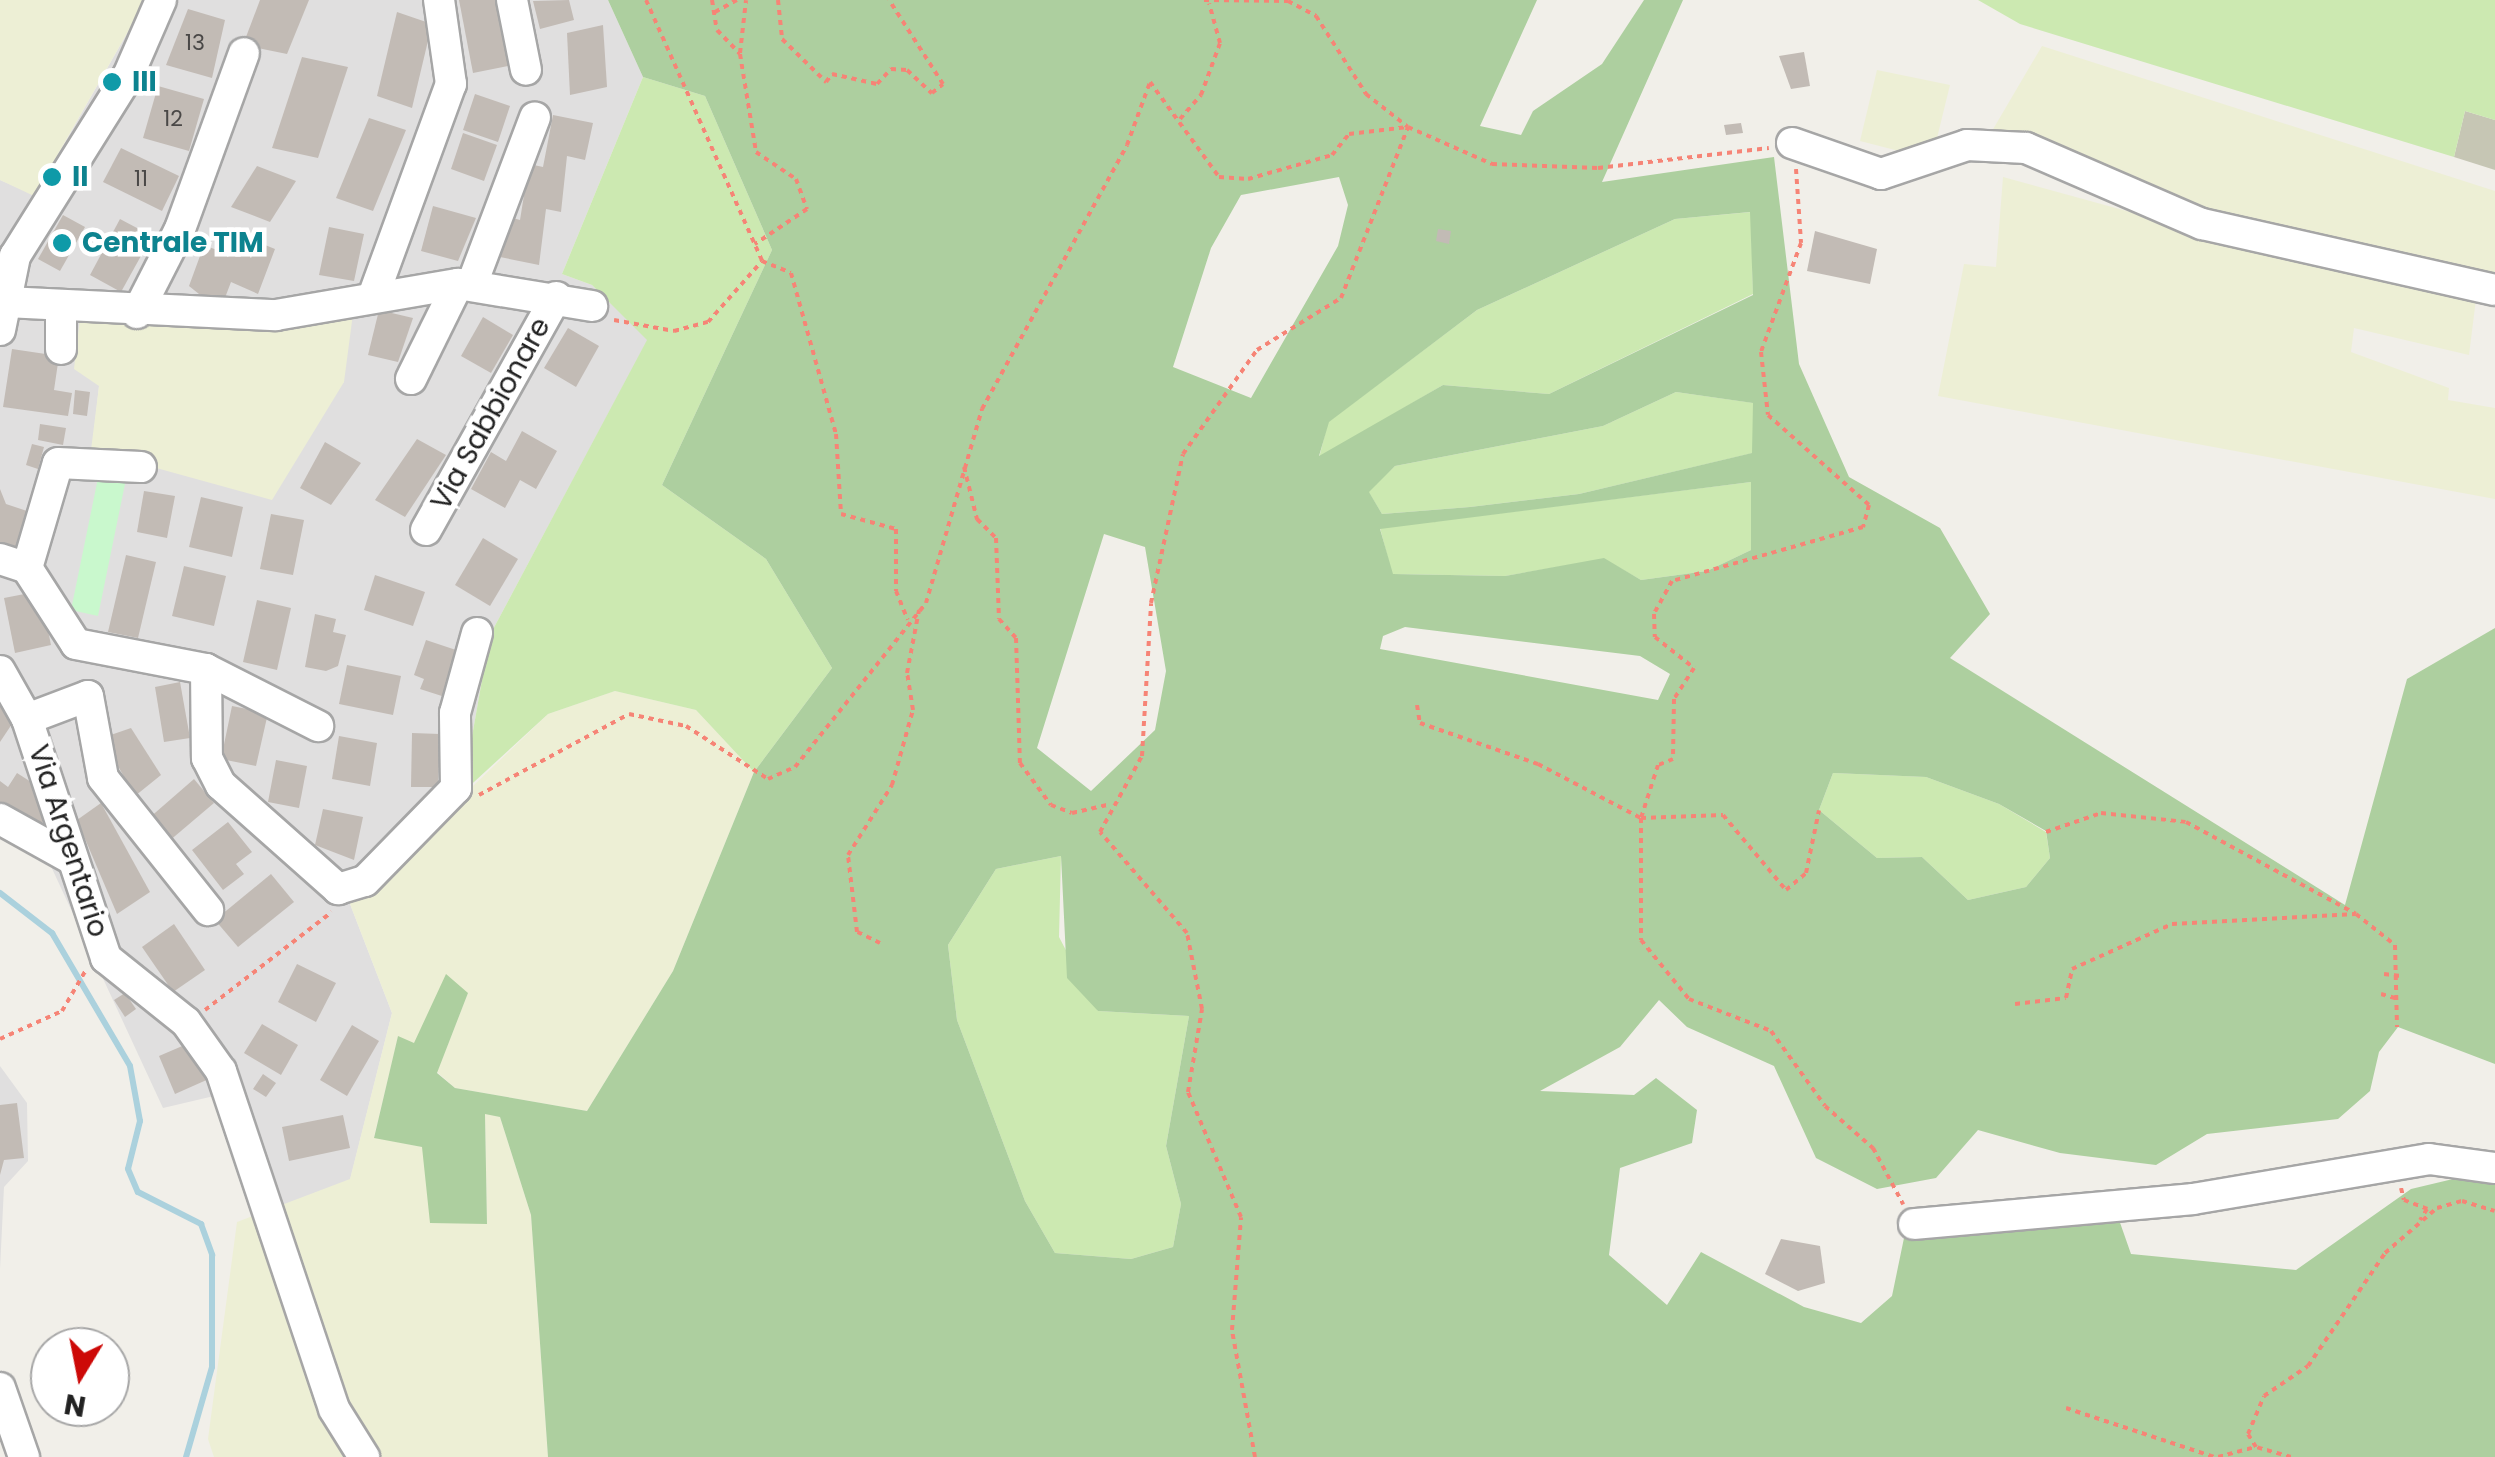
<!DOCTYPE html>
<html>
<head>
<meta charset="utf-8">
<style>
  body { margin:0 }
  #map { position:relative; width:2495px; height:1457px; overflow:hidden; background:#f1efe9; font-family:Poppins,sans-serif }
  div>[style] { position:absolute }
  .residential>* { inset:0; background:#e0dfdf }
  .construction>* { inset:0; background:#c6c6b4 }
  .farmland>* { inset:0; background:#edefd5 }
  .grass>* { inset:0; background:#cce9b1 }
  .forest>* { inset:0; background:#adcf9f }
  .park>* { inset:0; background:#c9f8cd }
  .stream>* { height:6px; margin:-3px; padding:0 3px; transform-origin:3px; border-radius:3px; background:#abd1dd }
  .building>* { inset:0; background:#c2bbb5 }
  .path>* { height:4px; margin-top:-2px; transform-origin:0; background:repeating-linear-gradient(90deg,#f68476 0 5px,transparent 0 10px) }
  .roads { filter:drop-shadow(2px 0 #a6a6a6) drop-shadow(-2px 0 #a6a6a6) drop-shadow(0 2px #a6a6a6) drop-shadow(0 -2px #a6a6a6) }
  .minor>* { height:30px; margin:-15px; padding:0 15px; transform-origin:15px; border-radius:15px; background:#fff }
  .dots>* { width:28px; height:28px; translate:-50% -50%; box-sizing:border-box; border:5px solid #fff; border-radius:50% }
  span { translate:-50% -50%; white-space:nowrap; text-align:center; line-height:1.15; -webkit-text-stroke:9px #fff; paint-order:stroke }
  .number-label { font-size:22px; color:#4a4847 }
  .number-label span { -webkit-text-stroke-width:0 }
  .culture-label { font-size:28px; color:#0d838f; font-weight:700 }
  .left { translate:0 -50%; text-align:left }
  .street-label { font-size:28px; color:#222 }
  .north { position:absolute; left:30px; top:1327px; width:100px; height:100px; box-sizing:border-box; background:#fff; border:2px solid #a7a7a7; border-radius:50%; rotate:190deg; font-size:28px; font-weight:700; line-height:40px; text-align:center; color:#222 }
  .north::after { content:''; display:block; margin:auto; width:35px; height:45px; background:#cd0907; clip-path:polygon(50% 0,100% 100%,50% 72%,0 100%) }
</style>
</head>
<body>
<div id="map">
  <div class="residential">
    <i style="clip-path:polygon(evenodd,146px 0,608px 0,643px 77px,562px 274px,592px 285px,648px 339px,490px 635px,462px 793px,350px 904px,392px 1013px,350px 1180px,259px 1214px,214px 1096px,163px 1108px,49px 862px,0 834px,0 180px,35px 195px,146px 0,344px 382px,336px 388px,92px 450px,99px 386px,344px 382px)"></i>
    <i style="clip-path:polygon(0 1066px,27px 1103px,28px 1161px,4px 1187px,0 1269px)"></i>
  </div>
  <div class="construction">
    <i style="clip-path:polygon(2465px 111px,2495px 120px,2495px 170px,2454px 157px)"></i>
  </div>
  <div class="farmland">
    <i style="clip-path:polygon(0 0,146px 0,34px 196px,0 180px)"></i>
    <i style="clip-path:polygon(2042px 46px,2495px 191px,2495px 286px,2476px 299px,2469px 355px,2354px 328px,2351px 352px,2449px 388px,2448px 400px,2495px 408px,2495px 499px,1938px 396px,1964px 264px,1996px 267px,2003px 177px,2152px 218px,1992px 131px)"></i>
    <i style="clip-path:polygon(1877px 70px,1950px 85px,1937px 138px,1899px 151px,1860px 141px)"></i>
    <i style="clip-path:polygon(354px 306px,344px 382px,272px 500px,91px 450px,99px 386px,74px 369px,80px 318px)"></i>
    <i style="clip-path:polygon(615px 691px,696px 710px,754px 772px,673px 971px,587px 1111px,455px 1088px,437px 1072px,468px 993px,414px 1044px,398px 1037px,374px 1137px,422px 1147px,487px 1224px,485px 1113px,500px 1117px,531px 1215px,548px 1457px,214px 1457px,208px 1439px,237px 1222px,350px 1179px,392px 1013px,350px 904px,548px 714px)"></i>
  </div>
  <div class="grass">
    <i style="clip-path:polygon(1978px 0,2495px 0,2495px 120px,2465px 111px,2454px 157px,2020px 24px)"></i>
    <i style="clip-path:polygon(643px 77px,705px 96px,772px 250px,662px 485px,766px 559px,832px 668px,754px 772px,696px 710px,615px 691px,548px 714px,462px 793px,490px 635px,647px 340px,592px 285px,562px 274px)"></i>
    <i style="clip-path:polygon(1751px 212px,1753px 294px,1549px 394px,1443px 385px,1319px 458px,1328px 422px,1477px 310px,1675px 219px)"></i>
    <i style="clip-path:polygon(1676px 392px,1754px 403px,1753px 453px,1579px 494px,1470px 507px,1382px 514px,1368px 491px,1395px 466px,1603px 426px)"></i>
    <i style="clip-path:polygon(1751px 482px,1751px 550px,1707px 571px,1641px 580px,1604px 559px,1505px 576px,1392px 574px,1380px 528px)"></i>
    <i style="clip-path:polygon(1833px 773px,1926px 777px,1999px 804px,2046px 832px,2050px 858px,2026px 887px,1968px 900px,1922px 857px,1877px 858px,1819px 810px)"></i>
    <i style="clip-path:polygon(1061px 856px,1059px 937px,1098px 1011px,1189px 1016px,1166px 1146px,1181px 1204px,1173px 1247px,1131px 1259px,1055px 1253px,1025px 1201px,957px 1020px,948px 945px,996px 869px)"></i>
  </div>
  <div class="forest">
    <i style="clip-path:polygon(evenodd,608px 0,1537px 0,1480px 126px,1521px 135px,1533px 111px,1602px 64px,1644px 0,1683px 0,1602px 182px,1774px 157px,1799px 364px,1849px 477px,1940px 528px,1990px 614px,1950px 658px,2345px 905px,2407px 679px,2495px 628px,2495px 1064px,2398px 1027px,2379px 1052px,2370px 1091px,2338px 1119px,2207px 1134px,2156px 1165px,2060px 1153px,1978px 1130px,1936px 1178px,1877px 1189px,1816px 1158px,1774px 1066px,1687px 1027px,1659px 1000px,1620px 1047px,1540px 1091px,1634px 1095px,1656px 1078px,1697px 1110px,1692px 1143px,1620px 1168px,1609px 1255px,1667px 1305px,1701px 1252px,1804px 1307px,1861px 1323px,1892px 1296px,1904px 1238px,2117px 1214px,2131px 1254px,2296px 1270px,2411px 1189px,2495px 1169px,2495px 1457px,548px 1457px,531px 1215px,500px 1117px,485px 1114px,487px 1224px,430px 1223px,422px 1147px,374px 1138px,398px 1036px,414px 1043px,446px 974px,468px 993px,437px 1073px,455px 1088px,587px 1111px,673px 971px,754px 772px,832px 668px,766px 559px,662px 485px,772px 250px,705px 96px,643px 77px,608px 0,1339px 177px,1348px 205px,1338px 246px,1251px 398px,1173px 367px,1211px 248px,1241px 195px,1339px 177px,608px 0,1750px 212px,1753px 295px,1549px 394px,1443px 385px,1319px 456px,1329px 422px,1477px 310px,1675px 219px,1750px 212px,608px 0,1676px 392px,1753px 403px,1752px 453px,1579px 494px,1470px 507px,1382px 514px,1369px 492px,1395px 466px,1603px 426px,1676px 392px,608px 0,1751px 482px,1751px 550px,1707px 571px,1641px 580px,1604px 558px,1505px 576px,1393px 574px,1380px 529px,1751px 482px,608px 0,1104px 534px,1145px 547px,1166px 671px,1155px 730px,1091px 791px,1037px 748px,1104px 534px,608px 0,1405px 627px,1640px 656px,1670px 674px,1658px 700px,1380px 649px,1383px 636px,1405px 627px,608px 0,1833px 773px,1926px 777px,1999px 804px,2046px 831px,2050px 858px,2026px 887px,1968px 900px,1922px 857px,1877px 858px,1819px 810px,1833px 773px,608px 0,1061px 856px,1067px 978px,1098px 1011px,1189px 1016px,1166px 1146px,1181px 1204px,1173px 1247px,1131px 1259px,1055px 1253px,1025px 1201px,957px 1020px,948px 945px,996px 869px,1061px 856px)"></i>
  </div>
  <div class="park">
    <i style="clip-path:polygon(99px 473px,126px 479px,98px 616px,71px 610px)"></i>
  </div>
  <div class="stream">
    <i style="left:0;top:893px;width:66px;rotate:37.6deg"></i>
    <i style="left:52px;top:933px;width:154px;rotate:59.6deg"></i>
    <i style="left:130px;top:1066px;width:56px;rotate:79.7deg"></i>
    <i style="left:140px;top:1121px;width:49px;rotate:104deg"></i>
    <i style="left:128px;top:1169px;width:25px;rotate:67deg"></i>
    <i style="left:138px;top:1192px;width:71px;rotate:26.9deg"></i>
    <i style="left:201px;top:1224px;width:33px;rotate:70deg"></i>
    <i style="left:212px;top:1255px;width:112px;rotate:90deg"></i>
    <i style="left:212px;top:1367px;width:94px;rotate:106.1deg"></i>
  </div>
  <div class="building">
    <i style="clip-path:polygon(260px 0,309px 0,287px 54px,243px 45px)"></i>
    <i style="clip-path:polygon(459px 0,496px 0,508px 66px,473px 73px)"></i>
    <i style="clip-path:polygon(569px 0,574px 20px,540px 29px,533px 1px)"></i>
    <i style="clip-path:polygon(188px 9px,225px 20px,212px 78px,166px 65px)"></i>
    <i style="clip-path:polygon(397px 12px,432px 24px,412px 108px,377px 96px)"></i>
    <i style="clip-path:polygon(603px 25px,607px 87px,570px 95px,567px 33px)"></i>
    <i style="clip-path:polygon(1804px 52px,1810px 86px,1791px 89px,1779px 56px)"></i>
    <i style="clip-path:polygon(302px 57px,348px 67px,318px 158px,272px 148px)"></i>
    <i style="clip-path:polygon(158px 86px,204px 99px,189px 151px,143px 138px)"></i>
    <i style="clip-path:polygon(475px 94px,510px 106px,498px 142px,463px 130px)"></i>
    <i style="clip-path:polygon(553px 115px,593px 123px,585px 160px,567px 156px,561px 212px,546px 209px,539px 265px,500px 257px,509px 217px,520px 220px,529px 164px,543px 167px)"></i>
    <i style="clip-path:polygon(369px 118px,406px 130px,373px 211px,336px 198px)"></i>
    <i style="clip-path:polygon(1741px 123px,1743px 133px,1726px 135px,1724px 125px)"></i>
    <i style="clip-path:polygon(463px 133px,497px 145px,484px 181px,451px 169px)"></i>
    <i style="clip-path:polygon(121px 148px,179px 176px,162px 211px,103px 182px)"></i>
    <i style="clip-path:polygon(257px 166px,296px 181px,270px 222px,231px 207px)"></i>
    <i style="clip-path:polygon(433px 206px,476px 218px,458px 261px,421px 251px)"></i>
    <i style="clip-path:polygon(63px 215px,85px 227px,60px 271px,38px 259px)"></i>
    <i style="clip-path:polygon(120px 219px,152px 236px,121px 292px,90px 275px)"></i>
    <i style="clip-path:polygon(329px 227px,364px 234px,354px 281px,319px 275px)"></i>
    <i style="clip-path:polygon(1438px 229px,1451px 231px,1449px 244px,1436px 241px)"></i>
    <i style="clip-path:polygon(1815px 231px,1877px 249px,1870px 284px,1807px 271px)"></i>
    <i style="clip-path:polygon(236px 233px,275px 249px,258px 294px,231px 282px,223px 303px,199px 294px,189px 286px,204px 245px,227px 254px)"></i>
    <i style="clip-path:polygon(379px 310px,413px 318px,398px 362px,368px 355px)"></i>
    <i style="clip-path:polygon(483px 317px,513px 335px,491px 373px,461px 356px)"></i>
    <i style="clip-path:polygon(568px 328px,599px 346px,576px 387px,544px 368px)"></i>
    <i style="clip-path:polygon(12px 349px,59px 356px,54px 390px,72px 393px,68px 416px,3px 407px)"></i>
    <i style="clip-path:polygon(75px 390px,90px 392px,87px 416px,73px 414px)"></i>
    <i style="clip-path:polygon(40px 424px,66px 428px,63px 445px,38px 440px)"></i>
    <i style="clip-path:polygon(522px 431px,557px 451px,536px 489px,520px 480px,505px 508px,471px 489px,491px 452px,506px 461px)"></i>
    <i style="clip-path:polygon(417px 439px,446px 455px,405px 517px,375px 500px)"></i>
    <i style="clip-path:polygon(325px 442px,361px 463px,331px 505px,300px 488px)"></i>
    <i style="clip-path:polygon(32px 444px,44px 447px,38px 469px,26px 465px)"></i>
    <i style="clip-path:polygon(0 489px,6px 504px,33px 513px,26px 559px,0 550px)"></i>
    <i style="clip-path:polygon(144px 491px,175px 496px,167px 538px,137px 532px)"></i>
    <i style="clip-path:polygon(201px 497px,243px 507px,232px 557px,189px 547px)"></i>
    <i style="clip-path:polygon(271px 514px,304px 520px,293px 575px,260px 569px)"></i>
    <i style="clip-path:polygon(483px 538px,518px 559px,490px 606px,455px 585px)"></i>
    <i style="clip-path:polygon(126px 555px,156px 562px,138px 638px,108px 632px)"></i>
    <i style="clip-path:polygon(184px 566px,226px 576px,214px 626px,172px 616px)"></i>
    <i style="clip-path:polygon(375px 575px,425px 592px,413px 626px,364px 610px)"></i>
    <i style="clip-path:polygon(40px 591px,51px 645px,15px 653px,4px 598px)"></i>
    <i style="clip-path:polygon(257px 600px,291px 608px,277px 670px,243px 662px)"></i>
    <i style="clip-path:polygon(315px 614px,336px 619px,333px 632px,346px 635px,338px 666px,326px 671px,305px 667px)"></i>
    <i style="clip-path:polygon(426px 640px,462px 652px,445px 697px,420px 689px,424px 679px,414px 675px)"></i>
    <i style="clip-path:polygon(347px 665px,401px 676px,393px 715px,339px 704px)"></i>
    <i style="clip-path:polygon(180px 682px,190px 738px,164px 742px,155px 687px)"></i>
    <i style="clip-path:polygon(0 703px,18px 715px,0 742px)"></i>
    <i style="clip-path:polygon(232px 706px,268px 713px,256px 766px,221px 759px)"></i>
    <i style="clip-path:polygon(131px 728px,161px 775px,135px 796px,102px 738px)"></i>
    <i style="clip-path:polygon(412px 733px,440px 734px,438px 787px,411px 787px)"></i>
    <i style="clip-path:polygon(339px 736px,377px 743px,370px 786px,332px 779px)"></i>
    <i style="clip-path:polygon(276px 760px,307px 766px,299px 808px,268px 802px)"></i>
    <i style="clip-path:polygon(17px 773px,42px 789px,50px 814px,34px 831px,0 811px,0 781px,8px 787px)"></i>
    <i style="clip-path:polygon(194px 779px,214px 803px,168px 842px,148px 819px)"></i>
    <i style="clip-path:polygon(101px 803px,150px 892px,117px 914px,77px 820px)"></i>
    <i style="clip-path:polygon(323px 809px,363px 817px,354px 860px,315px 845px)"></i>
    <i style="clip-path:polygon(228px 822px,252px 852px,236px 864px,244px 874px,223px 890px,192px 850px)"></i>
    <i style="clip-path:polygon(271px 874px,294px 902px,238px 947px,215px 920px)"></i>
    <i style="clip-path:polygon(174px 924px,205px 970px,173px 992px,142px 947px)"></i>
    <i style="clip-path:polygon(297px 964px,336px 983px,316px 1022px,278px 1002px)"></i>
    <i style="clip-path:polygon(125px 993px,136px 1009px,125px 1017px,114px 1000px)"></i>
    <i style="clip-path:polygon(262px 1024px,298px 1045px,281px 1075px,244px 1053px)"></i>
    <i style="clip-path:polygon(352px 1025px,379px 1041px,347px 1096px,320px 1080px)"></i>
    <i style="clip-path:polygon(194px 1041px,211px 1078px,175px 1094px,159px 1056px)"></i>
    <i style="clip-path:polygon(263px 1074px,276px 1083px,266px 1097px,253px 1089px)"></i>
    <i style="clip-path:polygon(17px 1103px,24px 1158px,4px 1160px,0 1175px,0 1105px)"></i>
    <i style="clip-path:polygon(343px 1115px,350px 1148px,289px 1161px,282px 1127px)"></i>
    <i style="clip-path:polygon(1781px 1239px,1820px 1246px,1825px 1283px,1798px 1291px,1765px 1274px)"></i>
  </div>
  <div class="path">
    <i style="left:646px;top:0;width:286px;rotate:66deg"></i>
    <i style="left:712px;top:0;width:30px;rotate:81deg"></i>
    <i style="left:717px;top:30px;width:33px;rotate:46deg"></i>
    <i style="left:740px;top:54px;width:99px;rotate:80.7deg"></i>
    <i style="left:756px;top:152px;width:48px;rotate:34deg"></i>
    <i style="left:796px;top:179px;width:32px;rotate:70deg"></i>
    <i style="left:807px;top:209px;width:63px;rotate:146.1deg"></i>
    <i style="left:778px;top:0;width:39px;rotate:84deg"></i>
    <i style="left:782px;top:39px;width:62px;rotate:44.3deg"></i>
    <i style="left:826px;top:82px;width:10px;rotate:-53deg"></i>
    <i style="left:832px;top:74px;width:46px;rotate:12.5deg"></i>
    <i style="left:877px;top:84px;width:21px;rotate:-47deg"></i>
    <i style="left:891px;top:69px;width:16px;rotate:4deg"></i>
    <i style="left:907px;top:70px;width:34px;rotate:43deg"></i>
    <i style="left:932px;top:93px;width:14px;rotate:-39deg"></i>
    <i style="left:943px;top:84px;width:100px;rotate:-122.7deg"></i>
    <i style="left:1204px;top:0;width:84px;rotate:0.7deg"></i>
    <i style="left:1288px;top:1px;width:32px;rotate:28deg"></i>
    <i style="left:1316px;top:16px;width:93px;rotate:57.3deg"></i>
    <i style="left:1366px;top:94px;width:53px;rotate:38.2deg"></i>
    <i style="left:1408px;top:127px;width:92px;rotate:23.8deg"></i>
    <i style="left:1492px;top:164px;width:106px;rotate:2.2deg"></i>
    <i style="left:1598px;top:168px;width:172px;rotate:-6.7deg"></i>
    <i style="left:715px;top:12px;width:25px;rotate:-29deg"></i>
    <i style="left:740px;top:53px;width:53px;rotate:-83.5deg"></i>
    <i style="left:1180px;top:119px;width:32px;rotate:-49deg"></i>
    <i style="left:1201px;top:95px;width:55px;rotate:-69.9deg"></i>
    <i style="left:1220px;top:43px;width:41px;rotate:-105.4deg"></i>
    <i style="left:1796px;top:169px;width:74px;rotate:86.1deg"></i>
    <i style="left:1801px;top:243px;width:116px;rotate:110.2deg"></i>
    <i style="left:1761px;top:352px;width:63px;rotate:83.7deg"></i>
    <i style="left:1768px;top:415px;width:135px;rotate:41.7deg"></i>
    <i style="left:1869px;top:505px;width:23px;rotate:105deg"></i>
    <i style="left:1863px;top:527px;width:198px;rotate:164.2deg"></i>
    <i style="left:1672px;top:581px;width:38px;rotate:119deg"></i>
    <i style="left:1654px;top:614px;width:23px;rotate:88deg"></i>
    <i style="left:1655px;top:637px;width:50px;rotate:38.5deg"></i>
    <i style="left:1694px;top:668px;width:37px;rotate:123deg"></i>
    <i style="left:1674px;top:699px;width:60px;rotate:91deg"></i>
    <i style="left:1673px;top:759px;width:16px;rotate:158deg"></i>
    <i style="left:1658px;top:765px;width:56px;rotate:107.8deg"></i>
    <i style="left:1641px;top:818px;width:122px;rotate:90deg"></i>
    <i style="left:1641px;top:940px;width:76px;rotate:50.9deg"></i>
    <i style="left:1689px;top:999px;width:88px;rotate:21.3deg"></i>
    <i style="left:1771px;top:1031px;width:92px;rotate:54.2deg"></i>
    <i style="left:1825px;top:1106px;width:64px;rotate:41.2deg"></i>
    <i style="left:1873px;top:1148px;width:64px;rotate:61.8deg"></i>
    <i style="left:614px;top:320px;width:61px;rotate:10.4deg"></i>
    <i style="left:674px;top:331px;width:35px;rotate:-15deg"></i>
    <i style="left:708px;top:322px;width:81px;rotate:-48.5deg"></i>
    <i style="left:762px;top:261px;width:31px;rotate:22deg"></i>
    <i style="left:791px;top:273px;width:167px;rotate:74.4deg"></i>
    <i style="left:836px;top:434px;width:80px;rotate:86.4deg"></i>
    <i style="left:841px;top:514px;width:57px;rotate:15.3deg"></i>
    <i style="left:896px;top:529px;width:62px;rotate:90deg"></i>
    <i style="left:896px;top:591px;width:31px;rotate:68deg"></i>
    <i style="left:964px;top:467px;width:54px;rotate:76deg"></i>
    <i style="left:977px;top:519px;width:27px;rotate:45deg"></i>
    <i style="left:996px;top:538px;width:81px;rotate:87.9deg"></i>
    <i style="left:999px;top:619px;width:25px;rotate:48deg"></i>
    <i style="left:1016px;top:638px;width:125px;rotate:88.2deg"></i>
    <i style="left:1020px;top:763px;width:52px;rotate:53.6deg"></i>
    <i style="left:1051px;top:805px;width:22px;rotate:21deg"></i>
    <i style="left:1072px;top:813px;width:37px;rotate:-13deg"></i>
    <i style="left:1417px;top:705px;width:18px;rotate:81deg"></i>
    <i style="left:1420px;top:723px;width:125px;rotate:19.2deg"></i>
    <i style="left:1538px;top:764px;width:116px;rotate:27.7deg"></i>
    <i style="left:1641px;top:818px;width:82px;rotate:-2.1deg"></i>
    <i style="left:1723px;top:815px;width:98px;rotate:50deg"></i>
    <i style="left:1786px;top:890px;width:26px;rotate:-40deg"></i>
    <i style="left:1806px;top:873px;width:64px;rotate:-78.3deg"></i>
    <i style="left:479px;top:795px;width:170px;rotate:-28.4deg"></i>
    <i style="left:629px;top:714px;width:58px;rotate:11.9deg"></i>
    <i style="left:686px;top:726px;width:98px;rotate:32.9deg"></i>
    <i style="left:768px;top:779px;width:30px;rotate:-24deg"></i>
    <i style="left:795px;top:767px;width:210px;rotate:-51.4deg"></i>
    <i style="left:926px;top:603px;width:202px;rotate:-73.9deg"></i>
    <i style="left:982px;top:409px;width:301px;rotate:-61.2deg"></i>
    <i style="left:1127px;top:145px;width:67px;rotate:-69.9deg"></i>
    <i style="left:1150px;top:82px;width:117px;rotate:54deg"></i>
    <i style="left:1219px;top:177px;width:29px;rotate:4deg"></i>
    <i style="left:1248px;top:179px;width:87px;rotate:-15.9deg"></i>
    <i style="left:1332px;top:155px;width:27px;rotate:-51deg"></i>
    <i style="left:1349px;top:134px;width:59px;rotate:-6.8deg"></i>
    <i style="left:2046px;top:832px;width:58px;rotate:-19.1deg"></i>
    <i style="left:2101px;top:813px;width:85px;rotate:6deg"></i>
    <i style="left:2186px;top:822px;width:193px;rotate:28.4deg"></i>
    <i style="left:2356px;top:914px;width:50px;rotate:38.5deg"></i>
    <i style="left:2395px;top:945px;width:82px;rotate:88.6deg"></i>
    <i style="left:880px;top:943px;width:25px;rotate:-154deg"></i>
    <i style="left:857px;top:932px;width:78px;rotate:-96.7deg"></i>
    <i style="left:848px;top:855px;width:83px;rotate:-57.8deg"></i>
    <i style="left:892px;top:785px;width:78px;rotate:-74.4deg"></i>
    <i style="left:913px;top:710px;width:37px;rotate:-99deg"></i>
    <i style="left:907px;top:673px;width:64px;rotate:-79.2deg"></i>
    <i style="left:2384px;top:974px;width:17px;rotate:7deg"></i>
    <i style="left:2381px;top:994px;width:18px;rotate:16deg"></i>
    <i style="left:2015px;top:1004px;width:51px;rotate:-6.7deg"></i>
    <i style="left:2066px;top:998px;width:30px;rotate:-78deg"></i>
    <i style="left:2072px;top:969px;width:110px;rotate:-24.2deg"></i>
    <i style="left:2172px;top:924px;width:184px;rotate:-3.1deg"></i>
    <i style="left:205px;top:1010px;width:160px;rotate:-37.7deg"></i>
    <i style="left:0;top:1039px;width:68px;rotate:-24.3deg"></i>
    <i style="left:62px;top:1011px;width:48px;rotate:-59.7deg"></i>
    <i style="left:2401px;top:1188px;width:12px;rotate:76deg"></i>
    <i style="left:2404px;top:1200px;width:25px;rotate:21deg"></i>
    <i style="left:2427px;top:1209px;width:13px;rotate:122deg"></i>
    <i style="left:2066px;top:1408px;width:156px;rotate:18.3deg"></i>
    <i style="left:1255px;top:1457px;width:129px;rotate:-100.3deg"></i>
    <i style="left:1232px;top:1330px;width:113px;rotate:-85.4deg"></i>
    <i style="left:1241px;top:1217px;width:136px;rotate:-113deg"></i>
    <i style="left:1188px;top:1092px;width:84px;rotate:-80.4deg"></i>
    <i style="left:1202px;top:1009px;width:77px;rotate:-101.2deg"></i>
    <i style="left:1187px;top:933px;width:133px;rotate:-130.7deg"></i>
    <i style="left:1100px;top:832px;width:87px;rotate:-61.1deg"></i>
    <i style="left:1142px;top:756px;width:153px;rotate:-86.6deg"></i>
    <i style="left:1151px;top:603px;width:152px;rotate:-77.9deg"></i>
    <i style="left:1183px;top:454px;width:128px;rotate:-54.6deg"></i>
    <i style="left:1257px;top:350px;width:99px;rotate:-31.8deg"></i>
    <i style="left:1341px;top:298px;width:184px;rotate:-68.6deg"></i>
    <i style="left:2218px;top:1457px;width:39px;rotate:-15deg"></i>
    <i style="left:2291px;top:1457px;width:36px;rotate:-164deg"></i>
    <i style="left:2256px;top:1447px;width:15px;rotate:-122deg"></i>
    <i style="left:2248px;top:1434px;width:41px;rotate:-67.2deg"></i>
    <i style="left:2264px;top:1396px;width:53px;rotate:-34.3deg"></i>
    <i style="left:2308px;top:1366px;width:137px;rotate:-55.7deg"></i>
    <i style="left:2385px;top:1253px;width:69px;rotate:-40.9deg"></i>
    <i style="left:2437px;top:1208px;width:26px;rotate:-16deg"></i>
    <i style="left:2462px;top:1201px;width:34px;rotate:17deg"></i>
  </div>
  <div class="roads">
    <div class="minor">
      <i style="left:512px;top:0;width:71px;rotate:78.7deg"></i>
      <i style="left:1792px;top:143px;width:94px;rotate:19.2deg"></i>
      <i style="left:1881px;top:174px;width:91px;rotate:-18.6deg"></i>
      <i style="left:1967px;top:145px;width:59px;rotate:2.9deg"></i>
      <i style="left:2026px;top:148px;width:192px;rotate:23.4deg"></i>
      <i style="left:2202px;top:224px;width:300px;rotate:12.7deg"></i>
      <i style="left:472px;top:284px;width:178px;rotate:-69.3deg"></i>
      <i style="left:374px;top:294px;width:224px;rotate:-69.9deg"></i>
      <i style="left:451px;top:84px;width:85px;rotate:-98.1deg"></i>
      <i style="left:6px;top:302px;width:270px;rotate:2.8deg"></i>
      <i style="left:276px;top:315px;width:185px;rotate:-9.7deg"></i>
      <i style="left:458px;top:284px;width:136px;rotate:9.3deg"></i>
      <i style="left:137px;top:313px;width:94px;rotate:-62.9deg"></i>
      <i style="left:180px;top:229px;width:187px;rotate:-70deg"></i>
      <i style="left:0;top:330px;width:76px;rotate:-78.5deg"></i>
      <i style="left:15px;top:256px;width:213px;rotate:-57.9deg"></i>
      <i style="left:128px;top:76px;width:83px;rotate:-66.5deg"></i>
      <i style="left:61px;top:349px;width:42px;rotate:-90deg"></i>
      <i style="left:411px;top:379px;width:106px;rotate:-63.7deg"></i>
      <i style="left:426px;top:530px;width:267px;rotate:-60.8deg"></i>
      <i style="left:0;top:559px;width:28px;rotate:18deg"></i>
      <i style="left:27px;top:568px;width:90px;rotate:57.2deg"></i>
      <i style="left:76px;top:644px;width:132px;rotate:10.9deg"></i>
      <i style="left:206px;top:669px;width:89px;rotate:89.4deg"></i>
      <i style="left:207px;top:758px;width:30px;rotate:63deg"></i>
      <i style="left:221px;top:785px;width:157px;rotate:41.6deg"></i>
      <i style="left:338px;top:889px;width:28px;rotate:-17deg"></i>
      <i style="left:365px;top:881px;width:130px;rotate:-45.6deg"></i>
      <i style="left:456px;top:788px;width:75px;rotate:-90.8deg"></i>
      <i style="left:455px;top:713px;width:83px;rotate:-74.6deg"></i>
      <i style="left:27px;top:568px;width:109px;rotate:-73.6deg"></i>
      <i style="left:58px;top:463px;width:83px;rotate:2.8deg"></i>
      <i style="left:206px;top:669px;width:126px;rotate:27deg"></i>
      <i style="left:0;top:671px;width:55px;rotate:60.6deg"></i>
      <i style="left:27px;top:719px;width:252px;rotate:71.7deg"></i>
      <i style="left:106px;top:958px;width:102px;rotate:38.7deg"></i>
      <i style="left:186px;top:1022px;width:60px;rotate:54.5deg"></i>
      <i style="left:221px;top:1071px;width:356px;rotate:71.5deg"></i>
      <i style="left:334px;top:1409px;width:57px;rotate:58deg"></i>
      <i style="left:27px;top:719px;width:65px;rotate:-20.7deg"></i>
      <i style="left:88px;top:696px;width:83px;rotate:79.6deg"></i>
      <i style="left:103px;top:778px;width:169px;rotate:51.5deg"></i>
      <i style="left:0;top:819px;width:82px;rotate:29.1deg"></i>
      <i style="left:1914px;top:1224px;width:280px;rotate:-5.1deg"></i>
      <i style="left:2193px;top:1199px;width:239px;rotate:-9.6deg"></i>
      <i style="left:2429px;top:1159px;width:67px;rotate:7.8deg"></i>
      <i style="left:0;top:1388px;width:73px;rotate:70.8deg"></i>
    </div>
  </div>
  <div class="dots">
    <i style="left:112px;top:82px;background:#0f9aa8"></i>
    <i style="left:52px;top:177px;background:#0f9aa8"></i>
    <i style="left:62px;top:243px;background:#0f9aa8"></i>
  </div>
  <div class="number-label">
    <span style="left:195px;top:43px">13</span>
    <span style="left:173px;top:119px">12</span>
    <span style="left:141px;top:179px">11</span>
  </div>
  <div class="culture-label">
    <span class="left" style="left:132px;top:82px">III</span>
    <span class="left" style="left:72px;top:177px">II</span>
    <span class="left" style="left:82px;top:243px">Centrale TIM</span>
  </div>
  <div class="street-label">
    <span style="left:491px;top:414px;rotate:-61deg">Via Sabbionare</span>
    <span style="left:68px;top:841px;rotate:72deg">Via Argentario</span>
  </div>
  <div class="north">N</div>
</div>
</body>
</html>
